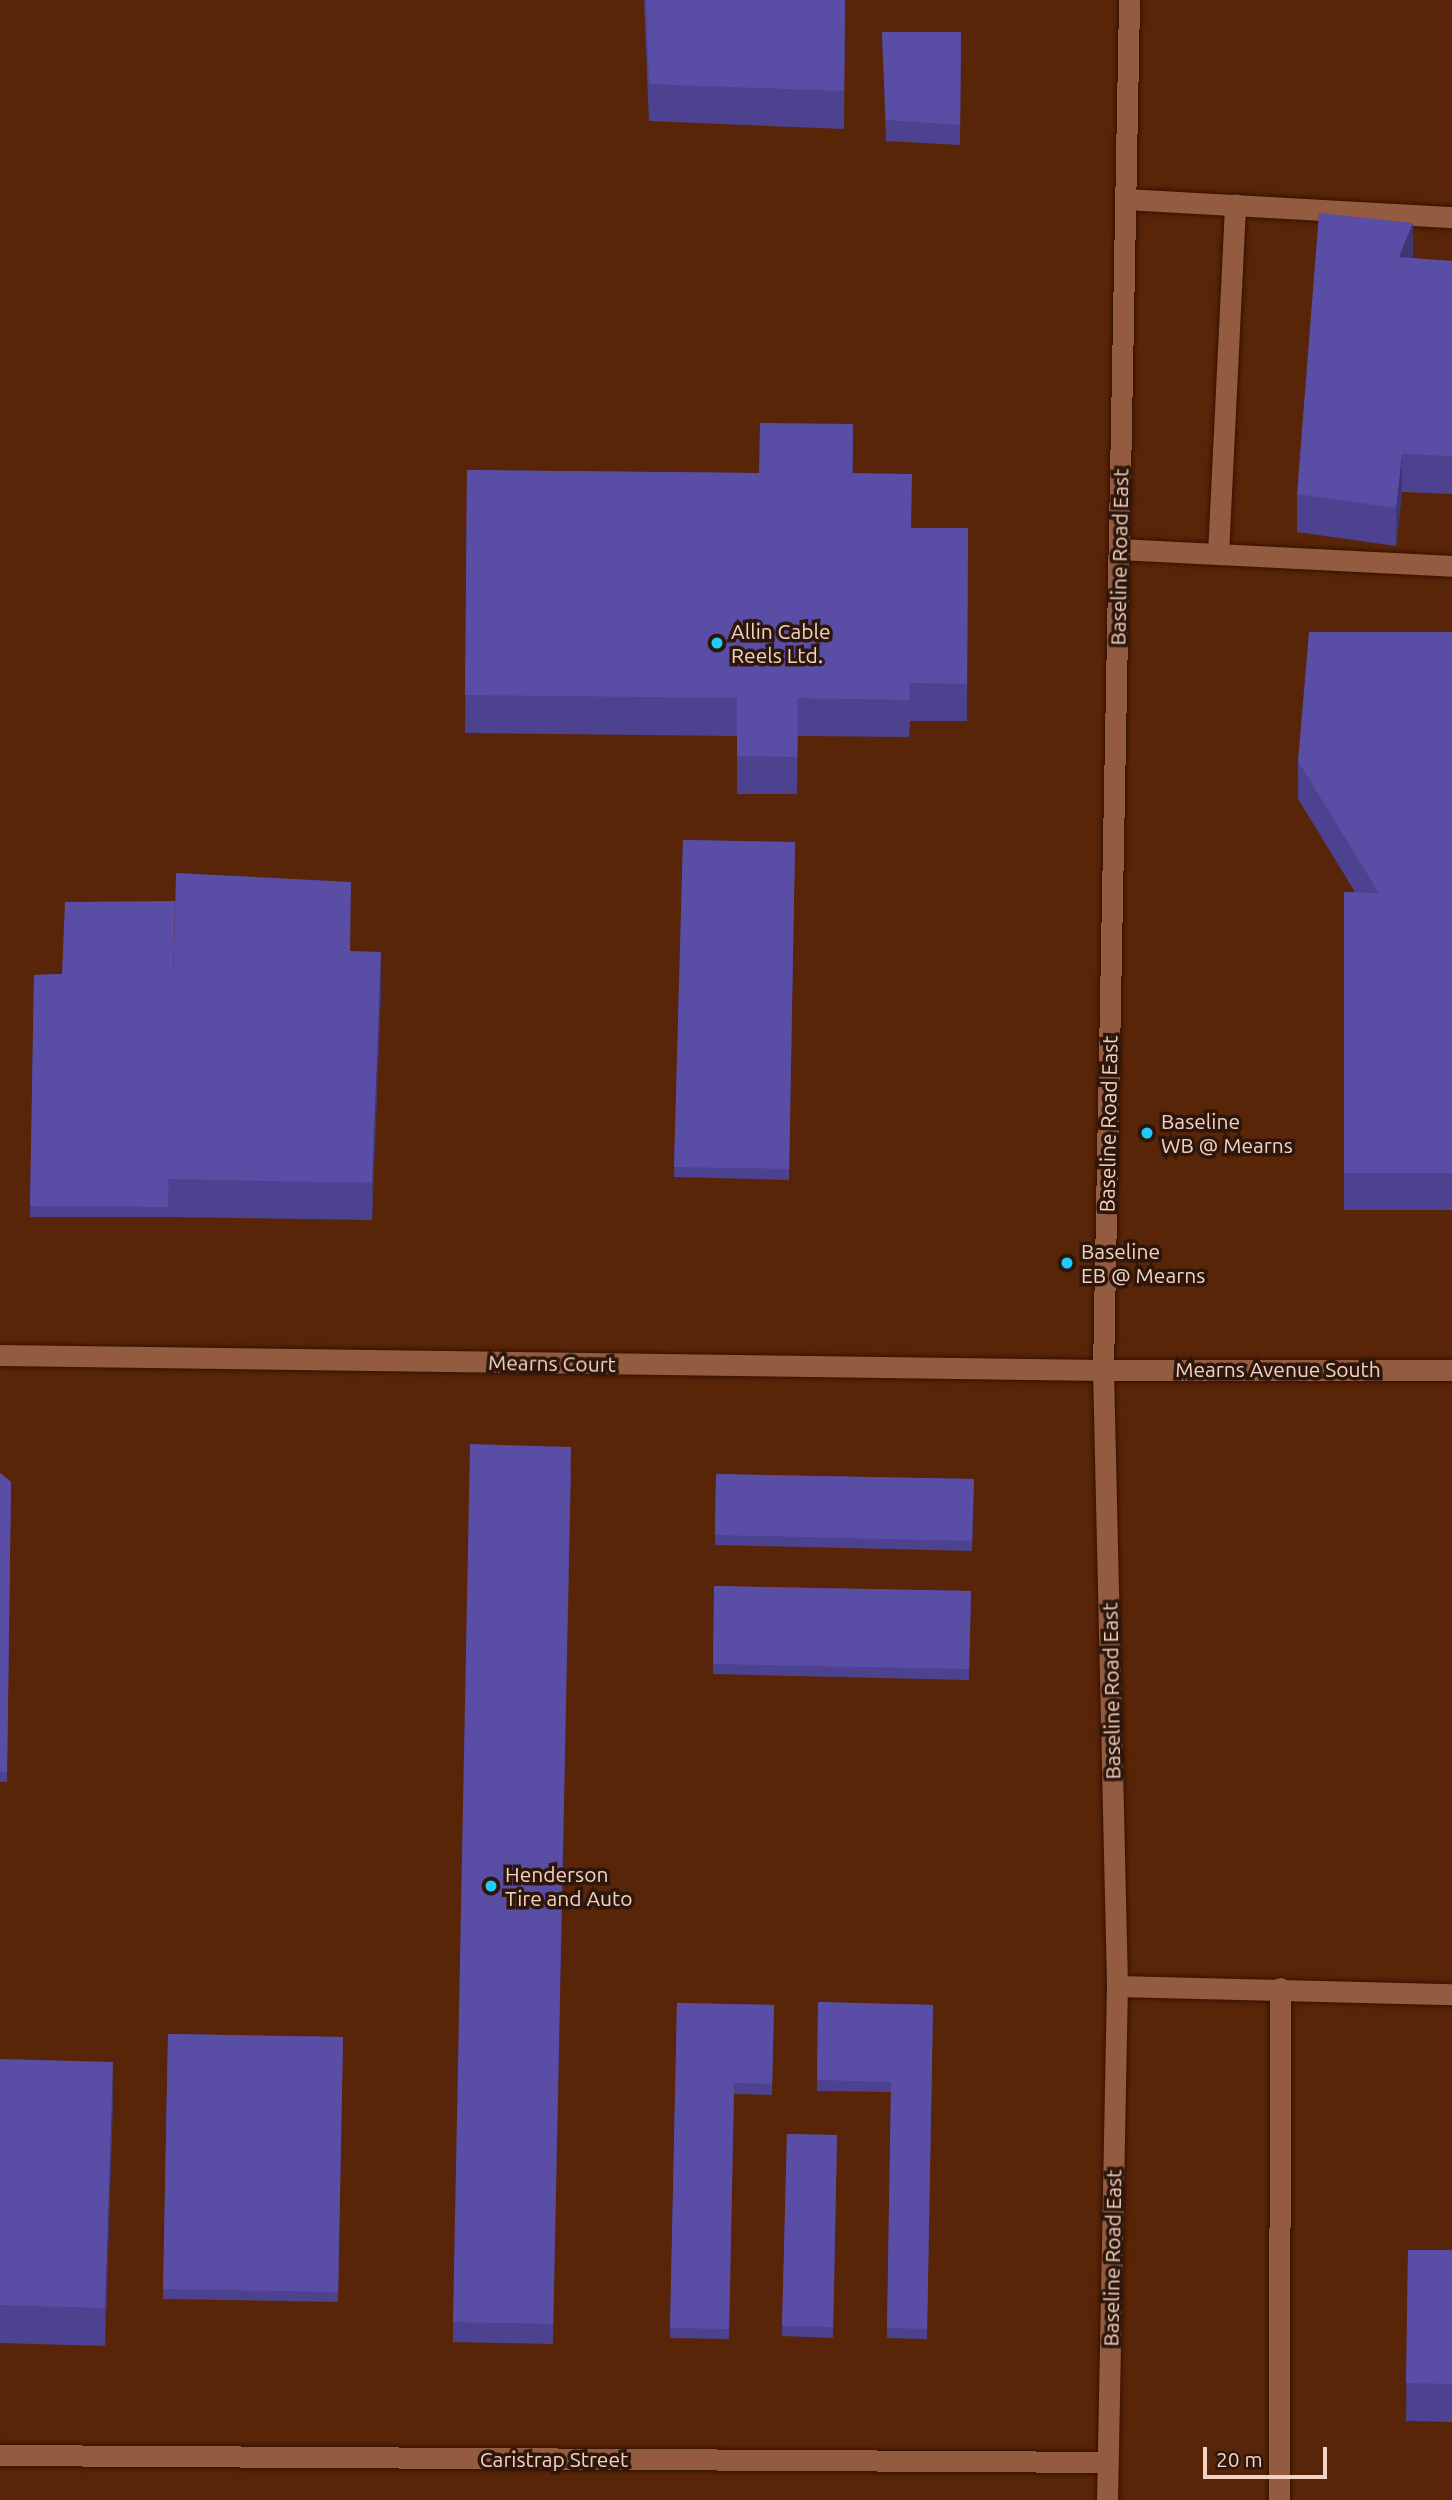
<!DOCTYPE html>
<html>
<head>
<meta charset="utf-8">
<style>
  body { margin:0 }
  #map { position:relative; width:1452px; height:2500px; overflow:hidden; background:#582508; font-family:Ubuntu,sans-serif }
  div>[style] { position:absolute }
  [style*='--x'] { left:calc(var(--x)*1px); top:calc(var(--y)*1px); width:calc(var(--w)*1px); rotate:calc(var(--a)*1deg) }
  .roads { filter:drop-shadow(0 0 2px #361000) drop-shadow(0 0 2px #361000) }
  .minor>* { height:21px; margin:-10.5px; padding:0 10.5px; transform-origin:10.5px; border-radius:10.5px; background:#935b40 }
  .wall>* { inset:0; background:#4d428f }
  .shaded-wall>* { inset:0; background:#3f3674 }
  .building>* { inset:0; background:#5a4da6 }
  .dots>* { width:19px; height:19px; translate:-50% -50%; box-sizing:border-box; border:4px solid #2d170b; border-radius:50% }
  span { translate:-50% -50%; white-space:nowrap; text-align:center; line-height:1.15; -webkit-text-stroke:7px #2d170b; paint-order:stroke }
  .street-label { font-size:21px; color:#f3d2c3 }
  .poi-label { font-size:21px; color:#f3d2c3 }
  .left { translate:0 -50%; text-align:left }
  .scale { position:absolute; left:1203px; top:2447px; width:124px; height:32px; box-sizing:border-box; border:4px solid #f3d2c3; border-top:0; padding-left:9px; font-size:21px; line-height:24px; white-space:nowrap; color:#f3d2c3; -webkit-text-stroke:5px #2d170b; paint-order:stroke }
</style>
</head>
<body>
<div id="map">
  <div class="roads">
    <div class="minor">
      <i style="--x:1126;--y:199;--w:326;--a:3.2"></i>
      <i style="--x:1119;--y:549;--w:333;--a:2.9"></i>
      <i style="--x:1218;--y:554;--w:350;--a:-87.2"></i>
      <i style="--x:0;--y:1355;--w:1103;--a:0.78"></i>
      <i style="--x:1103;--y:1370;--w:349;--a:0"></i>
      <i style="--x:1117;--y:1986;--w:335;--a:1.4"></i>
      <i style="--x:0;--y:2455;--w:1108;--a:0.36"></i>
      <i style="--x:1107;--y:2500;--w:514;--a:-88.89"></i>
      <i style="--x:1117;--y:1986;--w:616;--a:-91.3"></i>
      <i style="--x:1103;--y:1370;--w:1370;--a:-88.91"></i>
      <i style="--x:1279;--y:2500;--w:512;--a:-89.89"></i>
    </div>
  </div>
  <div class="wall">
    <i style="clip-path:polygon(644px 0,845px 0,844px 129px,649px 121px)"></i>
    <i style="clip-path:polygon(882px 32px,961px 32px,960px 145px,886px 141px)"></i>
    <i style="clip-path:polygon(1413px 259px,1452px 261px,1452px 494px,1402px 492px,1396px 546px,1297px 532px,1297px 494px)"></i>
    <i style="clip-path:polygon(853px 424px,853px 473px,912px 528px,968px 528px,967px 721px,910px 721px,909px 737px,798px 736px,797px 794px,737px 794px,737px 736px,465px 733px,467px 470px,759px 473px)"></i>
    <i style="clip-path:polygon(1452px 632px,1452px 1210px,1344px 1210px,1344px 892px,1355px 892px,1298px 799px,1298px 761px)"></i>
    <i style="clip-path:polygon(683px 840px,795px 842px,789px 1180px,674px 1177px)"></i>
    <i style="clip-path:polygon(351px 951px,381px 990px,372px 1220px,168px 1217px,30px 1217px,34px 975px,62px 974px)"></i>
    <i style="clip-path:polygon(571px 1467px,553px 2344px,453px 2342px,453px 2322px)"></i>
    <i style="clip-path:polygon(0 1473px,11px 1482px,7px 1782px,0 1782px)"></i>
    <i style="clip-path:polygon(716px 1474px,974px 1479px,972px 1551px,715px 1545px)"></i>
    <i style="clip-path:polygon(714px 1586px,971px 1591px,969px 1680px,713px 1674px)"></i>
    <i style="clip-path:polygon(818px 2002px,933px 2005px,927px 2339px,887px 2338px,891px 2092px,817px 2091px)"></i>
    <i style="clip-path:polygon(677px 2003px,774px 2005px,772px 2095px,734px 2094px,729px 2339px,670px 2338px)"></i>
    <i style="clip-path:polygon(168px 2034px,343px 2037px,338px 2302px,163px 2299px)"></i>
    <i style="clip-path:polygon(0 2059px,113px 2100px,105px 2346px,0 2343px)"></i>
    <i style="clip-path:polygon(787px 2134px,837px 2135px,833px 2338px,782px 2336px)"></i>
    <i style="clip-path:polygon(1408px 2250px,1452px 2250px,1452px 2422px,1406px 2421px)"></i>
  </div>
  <div class="shaded-wall">
    <i style="clip-path:polygon(1413px 223px,1413px 261px,1399px 257px)"></i>
    <i style="clip-path:polygon(1402px 454px,1402px 492px,1396px 546px,1396px 508px)"></i>
    <i style="clip-path:polygon(381px 952px,381px 990px,372px 1220px,372px 1183px)"></i>
    <i style="clip-path:polygon(113px 2062px,113px 2100px,105px 2346px,105px 2308px)"></i>
  </div>
  <div class="building">
    <i style="clip-path:polygon(646px 0,845px 0,844px 91px,649px 84px)"></i>
    <i style="clip-path:polygon(882px 32px,961px 32px,960px 125px,886px 120px)"></i>
    <i style="clip-path:polygon(1319px 213px,1413px 223px,1399px 257px,1452px 261px,1452px 456px,1402px 454px,1396px 508px,1297px 494px)"></i>
    <i style="clip-path:polygon(760px 423px,853px 424px,852px 473px,912px 474px,911px 528px,968px 528px,967px 684px,910px 683px,909px 700px,798px 698px,797px 757px,737px 756px,737px 698px,465px 695px,467px 470px,759px 473px)"></i>
    <i style="clip-path:polygon(1309px 632px,1452px 632px,1452px 1173px,1344px 1173px,1344px 892px,1379px 893px,1298px 761px)"></i>
    <i style="clip-path:polygon(683px 840px,795px 842px,789px 1169px,674px 1167px)"></i>
    <i style="clip-path:polygon(176px 873px,351px 882px,350px 951px,381px 952px,372px 1183px,168px 1179px)"></i>
    <i style="clip-path:polygon(175px 901px,168px 1207px,30px 1206px,34px 975px,62px 974px,65px 902px)"></i>
    <i style="clip-path:polygon(470px 1444px,571px 1447px,553px 2324px,453px 2322px)"></i>
    <i style="clip-path:polygon(0 1473px,11px 1482px,7px 1772px,0 1772px)"></i>
    <i style="clip-path:polygon(716px 1474px,974px 1479px,972px 1541px,715px 1535px)"></i>
    <i style="clip-path:polygon(714px 1586px,971px 1591px,969px 1669px,713px 1664px)"></i>
    <i style="clip-path:polygon(818px 2002px,933px 2005px,927px 2329px,887px 2328px,891px 2082px,817px 2080px)"></i>
    <i style="clip-path:polygon(677px 2003px,774px 2005px,772px 2084px,734px 2083px,729px 2329px,670px 2328px)"></i>
    <i style="clip-path:polygon(168px 2034px,343px 2037px,338px 2292px,163px 2289px)"></i>
    <i style="clip-path:polygon(0 2059px,113px 2062px,105px 2308px,0 2305px)"></i>
    <i style="clip-path:polygon(787px 2134px,837px 2135px,833px 2327px,782px 2326px)"></i>
    <i style="clip-path:polygon(1408px 2250px,1452px 2250px,1452px 2384px,1406px 2383px)"></i>
  </div>
  <div class="dots">
    <i style="left:717px;top:643px;background:#22c9fd"></i>
    <i style="left:1147px;top:1133px;background:#22c9fd"></i>
    <i style="left:1067px;top:1263px;background:#22c9fd"></i>
    <i style="left:491px;top:1886px;background:#22c9fd"></i>
  </div>
  <div class="street-label">
    <span style="left:1119px;top:557px;rotate:-89deg">Baseline Road East</span>
    <span style="left:1108px;top:1124px;rotate:-89deg">Baseline Road East</span>
    <span style="left:552px;top:1363px;rotate:1deg">Mearns Court</span>
    <span style="left:1278px;top:1369px">Mearns Avenue South</span>
    <span style="left:1111px;top:1691px;rotate:-91deg">Baseline Road East</span>
    <span style="left:1112px;top:2258px;rotate:-89deg">Baseline Road East</span>
    <span style="left:554px;top:2459px">Caristrap Street</span>
  </div>
  <div class="poi-label">
    <span class="left" style="left:731px;top:643px">Allin Cable<br>Reels Ltd.</span>
    <span class="left" style="left:1161px;top:1133px">Baseline<br>WB @ Mearns</span>
    <span class="left" style="left:1081px;top:1263px">Baseline<br>EB @ Mearns</span>
    <span class="left" style="left:505px;top:1886px">Henderson<br>Tire and Auto</span>
  </div>
  <div class="scale">20 m</div>
</div>
</body>
</html>
